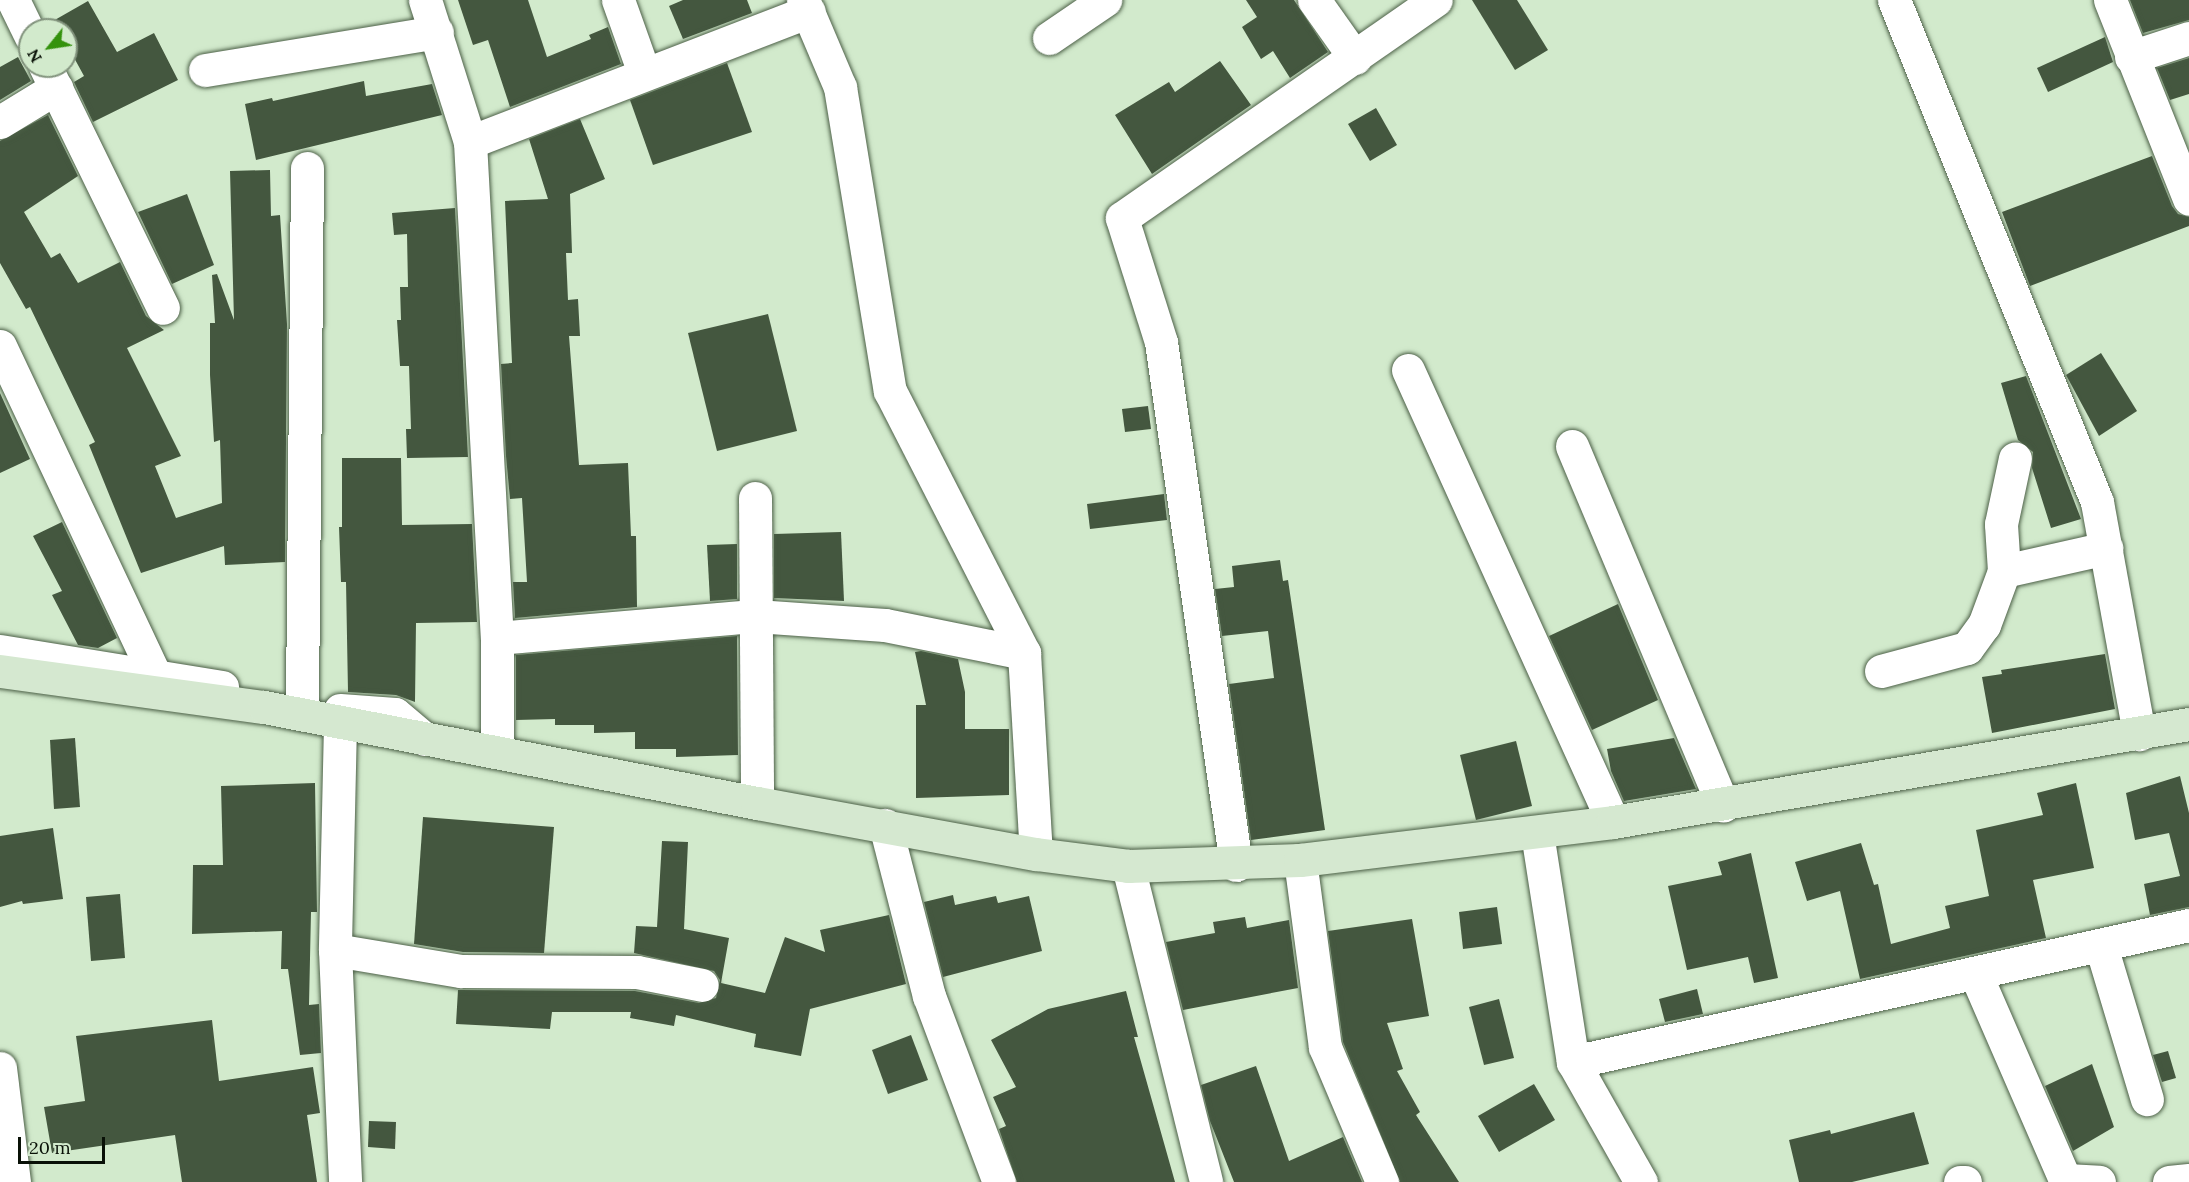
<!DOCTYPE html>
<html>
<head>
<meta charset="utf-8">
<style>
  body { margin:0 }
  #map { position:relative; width:2189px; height:1182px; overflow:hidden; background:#d2eacc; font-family:Lora,serif }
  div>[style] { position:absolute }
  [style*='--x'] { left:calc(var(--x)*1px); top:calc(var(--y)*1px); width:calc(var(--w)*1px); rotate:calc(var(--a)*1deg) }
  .building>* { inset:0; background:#44573f }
  .roads { filter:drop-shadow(0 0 2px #4c6047) drop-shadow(0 0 2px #4c6047) }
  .street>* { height:33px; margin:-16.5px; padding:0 16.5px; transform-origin:16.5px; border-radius:16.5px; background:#fff }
  .secondary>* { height:33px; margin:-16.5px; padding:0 16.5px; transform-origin:16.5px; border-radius:16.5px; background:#d5e8d0 }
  span { translate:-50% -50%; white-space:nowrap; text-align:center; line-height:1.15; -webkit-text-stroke:6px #d2eacc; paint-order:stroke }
  .north { position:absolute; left:18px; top:18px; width:60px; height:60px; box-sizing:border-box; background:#d2eacc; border:2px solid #82937d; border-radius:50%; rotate:240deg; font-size:16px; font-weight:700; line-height:24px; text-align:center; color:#091107 }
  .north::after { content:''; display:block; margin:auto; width:21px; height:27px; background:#34920d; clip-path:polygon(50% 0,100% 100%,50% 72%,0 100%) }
  .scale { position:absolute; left:18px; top:1137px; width:87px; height:27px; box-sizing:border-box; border:3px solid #091107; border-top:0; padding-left:8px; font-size:18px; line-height:21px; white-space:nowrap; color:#091107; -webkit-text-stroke:4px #d2eacc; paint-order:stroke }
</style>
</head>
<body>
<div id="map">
  <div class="building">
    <i style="clip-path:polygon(458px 0,528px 0,547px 57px,591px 39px,589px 35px,608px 27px,621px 64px,510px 107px,488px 40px,473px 45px)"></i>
    <i style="clip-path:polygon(683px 0,747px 0,752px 13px,683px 39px,669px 6px)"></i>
    <i style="clip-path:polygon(1246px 0,1294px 0,1328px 52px,1290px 78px,1273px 51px,1261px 59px,1242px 27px,1257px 17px)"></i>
    <i style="clip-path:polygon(1472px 0,1517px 0,1548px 50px,1515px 70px)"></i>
    <i style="clip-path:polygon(2130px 0,2189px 0,2189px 20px,2143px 33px)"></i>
    <i style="clip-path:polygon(88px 1px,117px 52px,154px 33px,178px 80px,93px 122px,74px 82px,84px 76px,66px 43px,66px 30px,59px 30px,53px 21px)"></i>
    <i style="clip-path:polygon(2105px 37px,2113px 62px,2048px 92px,2037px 68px)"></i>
    <i style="clip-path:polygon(18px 57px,31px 81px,0 100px,0 67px)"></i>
    <i style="clip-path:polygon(2189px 58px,2189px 94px,2170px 100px,2157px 68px)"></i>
    <i style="clip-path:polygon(1220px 61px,1251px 105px,1152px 174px,1115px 115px,1169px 82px,1175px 92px)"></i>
    <i style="clip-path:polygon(727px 63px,752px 132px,653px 165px,630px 100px)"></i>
    <i style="clip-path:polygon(364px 81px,366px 96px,432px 84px,442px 115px,256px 160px,245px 104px,272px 98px,273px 101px)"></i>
    <i style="clip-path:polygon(1376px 108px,1397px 145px,1370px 161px,1348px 124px)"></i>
    <i style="clip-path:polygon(48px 115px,78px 176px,24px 212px,51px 258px,60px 253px,78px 283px,120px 262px,146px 316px,164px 330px,127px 348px,181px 456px,155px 466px,176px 518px,222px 503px,220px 440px,214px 442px,210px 375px,210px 323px,215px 323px,212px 275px,217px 274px,234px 320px,230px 171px,270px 170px,271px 216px,280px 215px,287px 324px,285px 562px,225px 565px,224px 546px,141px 573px,89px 445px,95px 442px,30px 307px,26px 309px,0 263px,0 141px)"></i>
    <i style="clip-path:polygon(580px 119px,605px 179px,570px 194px,572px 253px,566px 253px,568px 300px,578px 299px,580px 336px,569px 336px,579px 465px,628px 463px,631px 536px,636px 536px,637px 607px,515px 618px,513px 582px,527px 582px,522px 498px,510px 499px,506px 456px,501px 364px,512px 363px,505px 201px,548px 199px,529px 139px)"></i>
    <i style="clip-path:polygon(2152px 156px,2172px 206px,2178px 214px,2189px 217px,2189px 226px,2030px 286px,2002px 212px)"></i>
    <i style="clip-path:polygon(187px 194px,214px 265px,172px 284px,138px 212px)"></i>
    <i style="clip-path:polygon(455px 208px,468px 457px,407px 458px,406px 429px,411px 429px,409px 366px,400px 366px,397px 320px,401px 320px,400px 287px,408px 287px,407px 234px,394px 235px,392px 213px)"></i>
    <i style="clip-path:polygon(768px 314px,797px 431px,717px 451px,688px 333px)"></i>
    <i style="clip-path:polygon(2101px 353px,2137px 411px,2099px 436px,2066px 375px)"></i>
    <i style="clip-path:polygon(2026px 376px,2081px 519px,2051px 528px,2032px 468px,2033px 452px,2018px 440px,2001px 383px)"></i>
    <i style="clip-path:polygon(0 393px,30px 459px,0 473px)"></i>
    <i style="clip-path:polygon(1148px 406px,1151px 429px,1125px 432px,1122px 409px)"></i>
    <i style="clip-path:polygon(342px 458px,401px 458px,402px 525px,472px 524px,477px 622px,416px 623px,415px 702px,396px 695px,348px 692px,346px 582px,341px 582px,339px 527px,342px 527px)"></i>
    <i style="clip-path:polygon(1164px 494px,1167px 520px,1090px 529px,1087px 504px)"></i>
    <i style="clip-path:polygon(62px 522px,117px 638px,98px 648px,78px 645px,52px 595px,62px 591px,33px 536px)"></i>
    <i style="clip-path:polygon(841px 532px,844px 601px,774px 598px,774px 534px)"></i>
    <i style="clip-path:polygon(737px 544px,737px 599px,710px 601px,707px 545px)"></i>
    <i style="clip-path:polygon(1280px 560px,1283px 581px,1288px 580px,1325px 830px,1251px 840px,1229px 684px,1274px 678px,1268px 631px,1222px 636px,1215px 589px,1234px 587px,1232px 566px)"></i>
    <i style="clip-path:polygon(1618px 604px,1658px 700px,1592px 730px,1549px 636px)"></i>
    <i style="clip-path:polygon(737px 636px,738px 755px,676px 757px,676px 749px,635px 749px,635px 732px,594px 733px,594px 725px,555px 725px,555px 719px,516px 720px,516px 655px)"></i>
    <i style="clip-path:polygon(921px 651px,958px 659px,965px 692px,965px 729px,1009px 729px,1009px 795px,916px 798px,916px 705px,926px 705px,915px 652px)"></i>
    <i style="clip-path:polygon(2105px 654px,2115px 709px,1992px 733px,1982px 677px,2002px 674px,2001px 670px)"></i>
    <i style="clip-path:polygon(75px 738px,80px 807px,54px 809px,50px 740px)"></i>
    <i style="clip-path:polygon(1674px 738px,1696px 789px,1624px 801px,1611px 771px,1607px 749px)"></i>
    <i style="clip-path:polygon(1516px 741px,1532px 806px,1476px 820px,1460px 755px)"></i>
    <i style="clip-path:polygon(2180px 776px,2189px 813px,2189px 907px,2150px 915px,2144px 884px,2180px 876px,2169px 833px,2135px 840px,2126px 793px)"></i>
    <i style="clip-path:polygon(315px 783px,317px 912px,311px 912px,309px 1005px,319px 1004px,321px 1053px,300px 1055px,288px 969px,281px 969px,282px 931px,192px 934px,193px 865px,223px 865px,221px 786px)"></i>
    <i style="clip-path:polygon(2076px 783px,2094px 868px,2033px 880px,2046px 938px,1860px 979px,1840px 891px,1807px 901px,1795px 862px,1861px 843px,1874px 885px,1878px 884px,1891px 944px,1950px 928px,1945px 906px,1989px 896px,1976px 830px,2043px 815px,2037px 793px)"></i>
    <i style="clip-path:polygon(423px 817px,554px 827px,544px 953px,463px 952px,414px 944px)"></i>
    <i style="clip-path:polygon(53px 828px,63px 899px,23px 904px,22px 901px,0 907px,0 836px)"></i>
    <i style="clip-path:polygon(662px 841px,688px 842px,684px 929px,729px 938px,721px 983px,765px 993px,785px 937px,825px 952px,820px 930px,889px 915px,906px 984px,810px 1009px,801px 1056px,754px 1047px,756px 1034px,676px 1015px,674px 1026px,630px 1018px,631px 1012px,552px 1012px,550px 1029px,456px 1024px,458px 990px,635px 991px,699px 1003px,716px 998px,720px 980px,714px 971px,634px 953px,636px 926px,657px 927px)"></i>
    <i style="clip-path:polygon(1751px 853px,1778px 978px,1754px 983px,1748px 957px,1687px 970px,1668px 886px,1722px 875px,1718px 862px)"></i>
    <i style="clip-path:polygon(120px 894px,125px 958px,91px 961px,86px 897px)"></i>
    <i style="clip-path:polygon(953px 895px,955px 905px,996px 896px,998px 903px,1029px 896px,1042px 951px,943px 977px,924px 902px)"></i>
    <i style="clip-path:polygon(1497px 907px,1502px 944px,1463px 949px,1459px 912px)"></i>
    <i style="clip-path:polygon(1245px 917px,1247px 928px,1289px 920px,1298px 988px,1183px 1010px,1166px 942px,1215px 933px,1213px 922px)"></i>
    <i style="clip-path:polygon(1412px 919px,1429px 1016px,1387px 1023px,1403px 1069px,1397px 1071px,1420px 1112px,1416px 1115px,1459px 1182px,1400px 1182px,1343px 1042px,1328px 931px)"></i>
    <i style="clip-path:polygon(1697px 989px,1703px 1014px,1665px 1022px,1659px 999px)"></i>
    <i style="clip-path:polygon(1126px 991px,1138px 1037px,1134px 1037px,1175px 1182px,1017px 1182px,999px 1129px,1006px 1126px,993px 1097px,1016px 1087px,991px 1040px,1048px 1009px)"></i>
    <i style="clip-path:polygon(1499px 999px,1514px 1058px,1484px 1065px,1469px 1007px)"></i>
    <i style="clip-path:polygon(212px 1020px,219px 1081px,313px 1067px,320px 1113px,307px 1115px,317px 1182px,182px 1182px,175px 1135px,52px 1153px,44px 1107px,85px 1101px,76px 1036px)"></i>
    <i style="clip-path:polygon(911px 1035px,928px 1080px,888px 1094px,872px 1050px)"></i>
    <i style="clip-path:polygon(2168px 1051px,2176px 1078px,2162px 1082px,2153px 1055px)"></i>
    <i style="clip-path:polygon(2092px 1064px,2114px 1127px,2073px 1151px,2045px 1086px)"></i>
    <i style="clip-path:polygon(1256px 1066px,1289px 1161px,1343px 1137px,1362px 1182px,1234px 1182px,1210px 1121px,1201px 1085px)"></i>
    <i style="clip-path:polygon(1534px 1084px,1555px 1120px,1499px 1152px,1478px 1116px)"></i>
    <i style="clip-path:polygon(1914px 1112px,1929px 1164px,1852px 1182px,1799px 1182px,1789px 1140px,1830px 1130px,1831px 1134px)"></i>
    <i style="clip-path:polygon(369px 1121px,396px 1122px,395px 1149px,368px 1147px)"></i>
  </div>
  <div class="roads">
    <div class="street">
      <i style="--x:13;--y:0;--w:39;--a:64"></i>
      <i style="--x:425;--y:0;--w:149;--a:72.4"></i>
      <i style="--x:470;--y:142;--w:497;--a:86.9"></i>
      <i style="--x:497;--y:638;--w:112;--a:90"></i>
      <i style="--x:618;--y:0;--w:77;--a:70.4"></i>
      <i style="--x:803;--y:0;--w:95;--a:67"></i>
      <i style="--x:840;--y:87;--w:308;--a:80.7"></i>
      <i style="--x:890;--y:391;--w:294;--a:62.9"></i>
      <i style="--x:1024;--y:653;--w:201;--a:86.6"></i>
      <i style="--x:1314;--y:0;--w:71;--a:54.7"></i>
      <i style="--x:1894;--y:0;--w:541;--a:67.98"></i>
      <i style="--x:2097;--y:502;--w:236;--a:79.7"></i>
      <i style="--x:2110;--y:0;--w:214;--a:68.3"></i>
      <i style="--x:1049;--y:38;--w:68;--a:-34.2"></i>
      <i style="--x:2131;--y:57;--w:61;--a:-18.1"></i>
      <i style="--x:45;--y:66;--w:269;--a:64"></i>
      <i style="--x:205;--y:70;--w:235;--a:-9.3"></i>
      <i style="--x:0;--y:122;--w:66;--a:-31.3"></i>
      <i style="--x:470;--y:142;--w:363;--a:-21.1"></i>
      <i style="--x:0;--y:346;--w:364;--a:64.8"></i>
      <i style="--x:1408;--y:370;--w:496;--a:65.6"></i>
      <i style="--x:1572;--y:446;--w:390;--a:67.2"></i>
      <i style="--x:755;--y:498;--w:305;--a:89.6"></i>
      <i style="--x:2004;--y:571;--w:105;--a:-12.7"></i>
      <i style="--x:497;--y:638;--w:260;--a:-4.9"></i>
      <i style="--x:756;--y:616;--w:129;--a:4"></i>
      <i style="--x:885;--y:625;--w:142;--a:11.4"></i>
      <i style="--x:0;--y:651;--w:225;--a:9.2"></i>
      <i style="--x:1881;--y:671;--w:89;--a:-15"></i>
      <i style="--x:1967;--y:648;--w:29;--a:-54"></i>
      <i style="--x:1984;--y:625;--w:58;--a:-69.7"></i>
      <i style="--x:2004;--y:571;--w:47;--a:-93.7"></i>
      <i style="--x:2001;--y:524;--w:67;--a:-78"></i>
      <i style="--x:302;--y:701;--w:533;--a:-89.46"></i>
      <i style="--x:340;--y:710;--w:55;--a:4.2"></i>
      <i style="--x:395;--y:714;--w:39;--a:40"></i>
      <i style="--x:340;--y:724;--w:226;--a:91.3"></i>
      <i style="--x:335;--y:950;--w:232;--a:87.5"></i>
      <i style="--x:885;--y:825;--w:177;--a:75.6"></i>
      <i style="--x:929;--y:996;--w:199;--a:69.4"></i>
      <i style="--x:1537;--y:833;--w:232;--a:81.1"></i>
      <i style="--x:1573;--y:1062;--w:138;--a:60.5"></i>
      <i style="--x:1300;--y:860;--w:189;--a:82.4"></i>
      <i style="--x:1325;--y:1047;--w:147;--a:67.1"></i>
      <i style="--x:1236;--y:865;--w:528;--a:-98.16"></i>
      <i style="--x:1161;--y:342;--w:130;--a:-107.5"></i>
      <i style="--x:1122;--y:218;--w:382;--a:-34.8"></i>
      <i style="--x:1128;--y:866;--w:325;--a:76.1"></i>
      <i style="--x:2101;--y:946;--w:160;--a:73.3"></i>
      <i style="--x:335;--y:950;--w:128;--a:9.5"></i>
      <i style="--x:461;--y:971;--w:176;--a:0.3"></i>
      <i style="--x:637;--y:972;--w:66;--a:11.3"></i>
      <i style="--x:1976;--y:975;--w:226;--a:66.5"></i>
      <i style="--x:1573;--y:1062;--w:631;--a:-12.54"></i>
      <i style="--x:0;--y:1068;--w:115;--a:83"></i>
      <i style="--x:2066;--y:1180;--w:33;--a:3"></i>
      <i style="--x:1960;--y:1182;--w:5;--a:0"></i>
      <i style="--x:2169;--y:1182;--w:20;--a:-6"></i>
    </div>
    <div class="secondary">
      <i style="--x:0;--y:671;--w:266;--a:7.8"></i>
      <i style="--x:264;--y:707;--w:502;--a:11.02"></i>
      <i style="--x:757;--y:803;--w:284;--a:10.4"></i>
      <i style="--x:1036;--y:854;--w:93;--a:7.4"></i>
      <i style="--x:1128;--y:866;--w:172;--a:-2"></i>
      <i style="--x:1300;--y:860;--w:315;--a:-6.9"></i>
      <i style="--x:1613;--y:822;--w:584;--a:-9.66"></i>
    </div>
  </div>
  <div class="north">N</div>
  <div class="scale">20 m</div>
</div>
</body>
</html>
